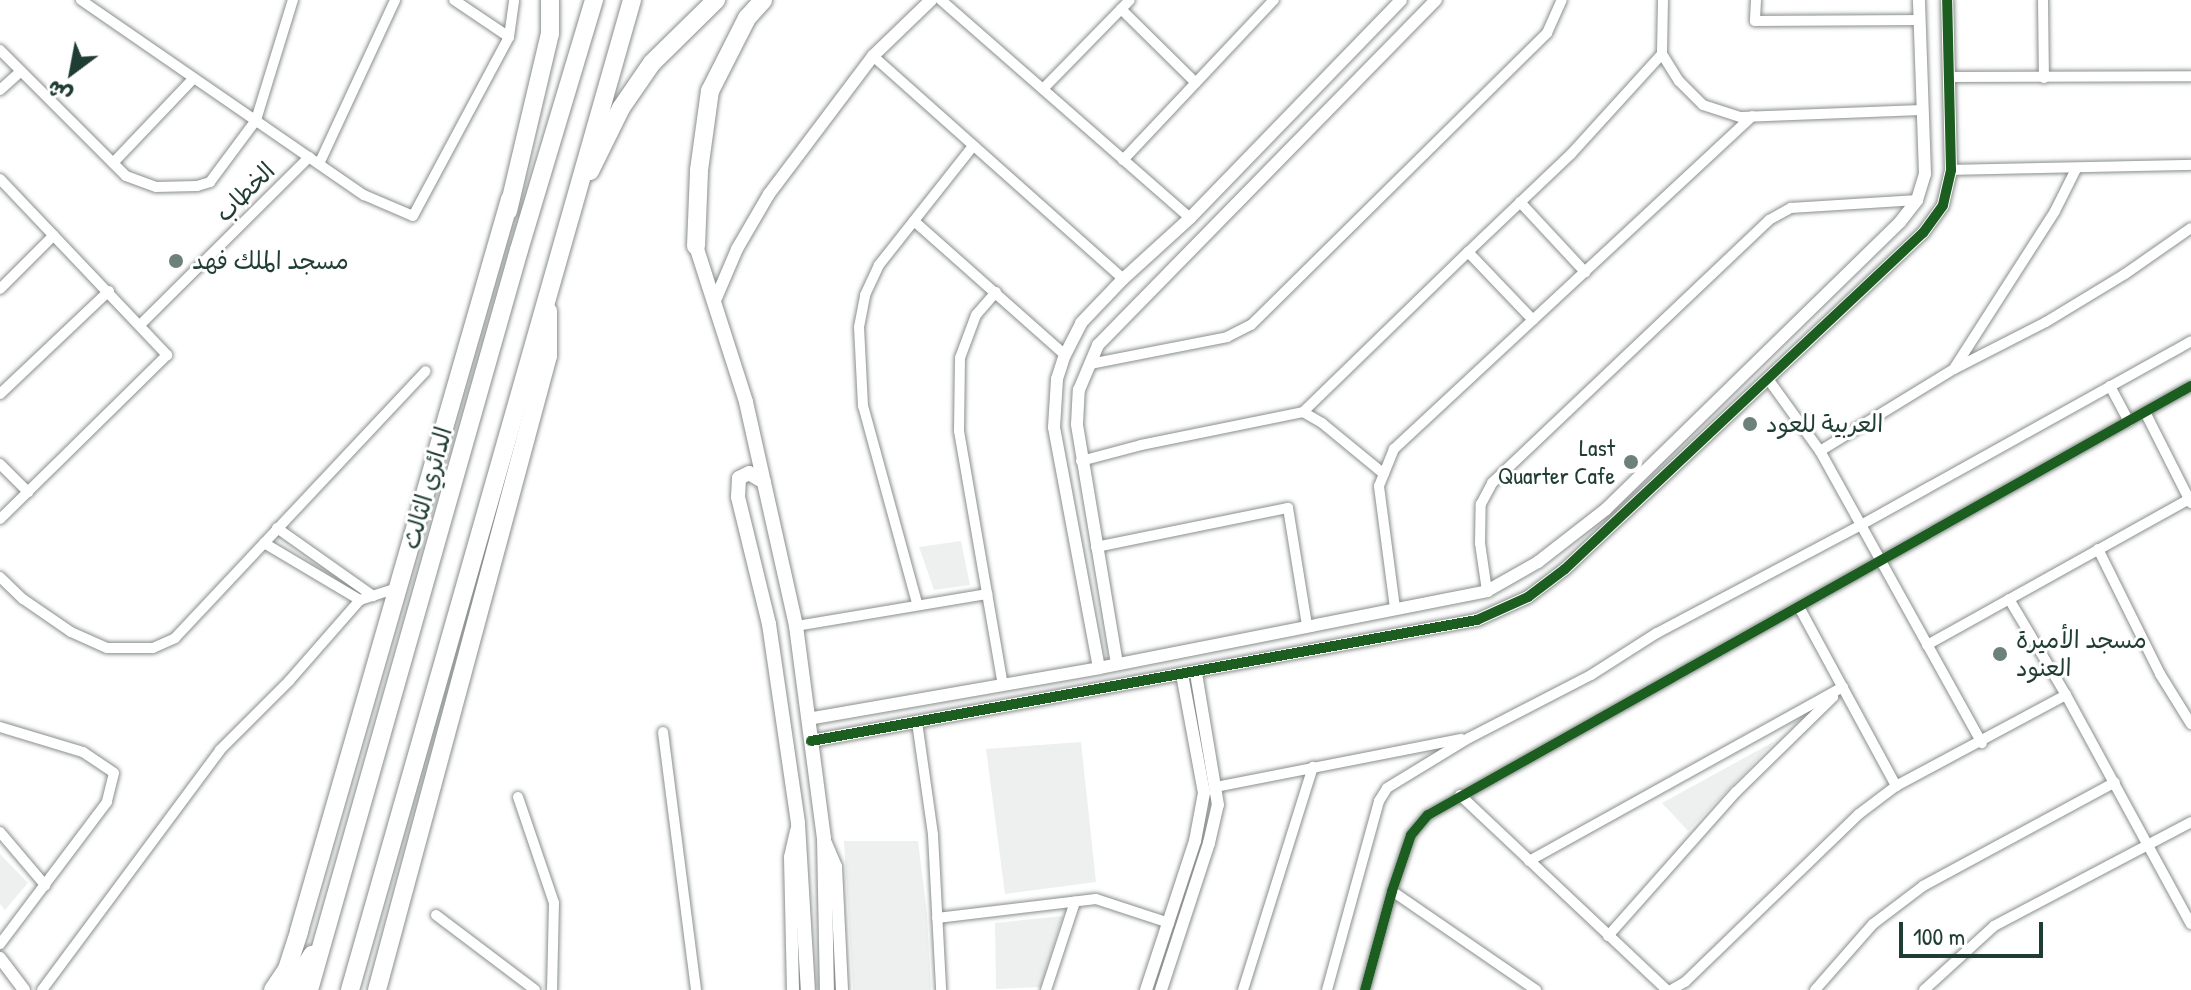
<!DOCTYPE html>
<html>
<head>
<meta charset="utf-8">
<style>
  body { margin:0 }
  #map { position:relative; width:2191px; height:990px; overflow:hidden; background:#fff; font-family:"Patrick Hand","Playpen Sans Arabic",sans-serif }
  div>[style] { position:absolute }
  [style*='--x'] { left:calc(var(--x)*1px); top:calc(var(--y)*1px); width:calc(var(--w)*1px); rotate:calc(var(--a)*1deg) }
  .green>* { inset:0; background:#edf0ef }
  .roads { filter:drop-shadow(0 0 2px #898f8d) drop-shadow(0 0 2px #898f8d) }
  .minor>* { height:10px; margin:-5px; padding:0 5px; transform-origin:5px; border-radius:5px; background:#fff }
  .tertiary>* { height:12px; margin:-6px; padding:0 6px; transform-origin:6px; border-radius:6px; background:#fff }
  .secondary>* { height:14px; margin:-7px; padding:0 7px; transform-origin:7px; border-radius:7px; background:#fff }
  .motorway>* { height:18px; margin:-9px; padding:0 9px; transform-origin:9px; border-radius:9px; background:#fff }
  .cycleway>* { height:10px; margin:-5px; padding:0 5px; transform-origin:5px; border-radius:5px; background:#1b5e20 }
  .dots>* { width:22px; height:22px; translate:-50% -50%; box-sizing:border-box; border:4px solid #fff; border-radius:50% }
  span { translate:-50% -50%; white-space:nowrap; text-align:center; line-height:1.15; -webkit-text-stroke:6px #fff; paint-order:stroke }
  .street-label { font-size:24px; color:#1f3d34 }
  .poi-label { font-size:24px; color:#1f3d34 }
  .left { translate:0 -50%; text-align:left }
  .right { translate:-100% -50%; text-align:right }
  .north { position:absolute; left:32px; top:32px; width:80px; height:80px; -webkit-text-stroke:6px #fff; paint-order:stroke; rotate:212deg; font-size:22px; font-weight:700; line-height:32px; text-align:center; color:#1f3d34 }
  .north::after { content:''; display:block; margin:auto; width:28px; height:36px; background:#1f3d34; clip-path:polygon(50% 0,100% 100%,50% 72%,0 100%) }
  .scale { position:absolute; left:1899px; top:922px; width:144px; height:36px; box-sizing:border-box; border:4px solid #1f3d34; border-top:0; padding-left:10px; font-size:24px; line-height:28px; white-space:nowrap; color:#1f3d34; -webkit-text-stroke:6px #fff; paint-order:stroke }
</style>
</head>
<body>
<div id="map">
  <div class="green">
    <i style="clip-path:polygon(961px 541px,970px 585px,934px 590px,919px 547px)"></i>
    <i style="clip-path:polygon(1775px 741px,1688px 831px,1662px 803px)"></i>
    <i style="clip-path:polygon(1081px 742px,1096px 882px,1005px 894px,986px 749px)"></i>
    <i style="clip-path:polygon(844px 841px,918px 841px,927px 914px,931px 990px,853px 990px)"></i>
    <i style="clip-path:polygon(0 854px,28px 883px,5px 910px,0 904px)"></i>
    <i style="clip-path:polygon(1063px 916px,1041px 987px,996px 989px,995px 923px)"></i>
  </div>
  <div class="roads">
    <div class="minor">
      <i style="--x:81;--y:0;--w:344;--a:34.6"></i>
      <i style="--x:364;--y:195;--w:53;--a:23.2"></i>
      <i style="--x:413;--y:216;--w:203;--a:-61.8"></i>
      <i style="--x:509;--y:37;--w:66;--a:-146.1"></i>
      <i style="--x:941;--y:0;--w:331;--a:41.2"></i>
      <i style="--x:1663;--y:0;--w:54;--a:91.1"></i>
      <i style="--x:1662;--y:54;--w:32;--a:58"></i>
      <i style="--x:1679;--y:81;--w:34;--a:45"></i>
      <i style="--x:1703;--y:105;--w:39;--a:18"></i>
      <i style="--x:1740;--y:117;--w:183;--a:-2.2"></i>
      <i style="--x:1756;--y:0;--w:21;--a:93"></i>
      <i style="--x:1755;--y:21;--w:165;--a:-0.3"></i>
      <i style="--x:2043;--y:0;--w:78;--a:89.3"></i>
      <i style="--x:1121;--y:9;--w:105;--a:44.6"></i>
      <i style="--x:509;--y:37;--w:37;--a:-82"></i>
      <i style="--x:0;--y:50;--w:178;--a:45"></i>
      <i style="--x:126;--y:176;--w:32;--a:20"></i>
      <i style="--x:156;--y:187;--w:41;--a:-1.4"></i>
      <i style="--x:197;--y:186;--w:14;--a:-17"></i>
      <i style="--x:210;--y:182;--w:77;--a:-53.4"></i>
      <i style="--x:256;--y:120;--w:126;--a:-72.9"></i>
      <i style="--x:873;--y:56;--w:335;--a:41.7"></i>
      <i style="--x:1950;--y:77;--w:241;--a:-0.2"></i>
      <i style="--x:1043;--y:89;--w:124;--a:-45.7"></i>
      <i style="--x:0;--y:90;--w:28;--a:-42"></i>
      <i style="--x:1123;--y:160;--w:220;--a:-46.7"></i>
      <i style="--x:113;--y:163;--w:117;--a:-46.4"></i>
      <i style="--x:319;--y:164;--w:181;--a:-65.1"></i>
      <i style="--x:1951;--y:170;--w:240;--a:-1.2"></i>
      <i style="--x:0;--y:179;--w:243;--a:46.5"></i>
      <i style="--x:167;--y:355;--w:234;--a:135.5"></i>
      <i style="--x:1520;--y:202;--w:96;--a:47.1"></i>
      <i style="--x:914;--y:221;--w:202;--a:41.6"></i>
      <i style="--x:0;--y:289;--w:76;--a:-45"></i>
      <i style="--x:996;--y:292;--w:30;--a:131"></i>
      <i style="--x:976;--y:315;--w:46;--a:110.4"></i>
      <i style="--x:960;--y:358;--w:73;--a:90.8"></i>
      <i style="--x:959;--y:431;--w:258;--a:80.2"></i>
      <i style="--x:1533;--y:320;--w:94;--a:-133.7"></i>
      <i style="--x:1468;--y:252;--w:142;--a:-43.6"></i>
      <i style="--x:1571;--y:154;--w:135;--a:-47.7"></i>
      <i style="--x:141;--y:324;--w:237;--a:-44.8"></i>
      <i style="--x:1090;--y:364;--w:140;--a:-11.1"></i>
      <i style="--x:1227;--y:337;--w:27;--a:-27"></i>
      <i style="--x:1251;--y:325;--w:416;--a:-44.6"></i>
      <i style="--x:1547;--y:33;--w:36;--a:-66"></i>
      <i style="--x:1955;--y:367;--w:185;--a:-57.3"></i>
      <i style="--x:2055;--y:211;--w:47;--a:-63.4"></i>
      <i style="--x:1768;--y:379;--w:89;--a:54.2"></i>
      <i style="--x:1820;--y:451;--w:334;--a:61"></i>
      <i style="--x:2110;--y:386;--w:40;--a:62"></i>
      <i style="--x:0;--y:394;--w:150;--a:-43.4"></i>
      <i style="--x:1303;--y:412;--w:22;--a:30"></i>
      <i style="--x:1322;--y:423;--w:80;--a:39.4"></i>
      <i style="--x:2145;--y:412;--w:102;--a:63.2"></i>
      <i style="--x:1820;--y:451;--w:157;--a:-31.5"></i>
      <i style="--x:1954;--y:369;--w:103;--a:-27.1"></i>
      <i style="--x:2046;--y:322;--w:92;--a:-31.3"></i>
      <i style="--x:2125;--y:274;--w:80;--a:-34.9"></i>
      <i style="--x:1081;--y:461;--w:62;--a:-14.9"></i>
      <i style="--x:1141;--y:445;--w:165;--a:-11.5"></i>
      <i style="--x:1303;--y:412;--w:230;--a:-44.1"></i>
      <i style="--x:0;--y:464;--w:40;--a:45"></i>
      <i style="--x:277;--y:528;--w:118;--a:35.3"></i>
      <i style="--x:264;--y:543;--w:112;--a:30.7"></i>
      <i style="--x:1096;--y:547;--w:196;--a:-11.5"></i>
      <i style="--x:1288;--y:508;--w:119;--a:80.8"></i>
      <i style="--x:2098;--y:549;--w:140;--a:63.6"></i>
      <i style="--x:2160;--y:674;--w:59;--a:58.2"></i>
      <i style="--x:0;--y:577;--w:32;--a:44"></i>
      <i style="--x:23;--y:599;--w:58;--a:34.5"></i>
      <i style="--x:71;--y:632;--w:39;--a:24"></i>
      <i style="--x:107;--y:648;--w:46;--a:0"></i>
      <i style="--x:153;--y:648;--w:24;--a:-24"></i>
      <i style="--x:175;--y:638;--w:366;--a:-46.8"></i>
      <i style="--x:1487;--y:591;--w:49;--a:-98.3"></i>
      <i style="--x:1480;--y:543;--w:39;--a:-89"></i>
      <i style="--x:1481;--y:504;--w:24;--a:-62"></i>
      <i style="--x:1492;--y:483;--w:382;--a:-43.5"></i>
      <i style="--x:1769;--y:220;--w:25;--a:-29"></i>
      <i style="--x:1791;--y:208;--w:126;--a:-3.6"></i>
      <i style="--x:2009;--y:599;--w:112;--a:59.3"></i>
      <i style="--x:917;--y:603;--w:204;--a:-105.3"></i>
      <i style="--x:863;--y:406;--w:79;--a:-92.9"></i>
      <i style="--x:859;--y:327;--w:33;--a:-79"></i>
      <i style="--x:865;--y:295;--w:33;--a:-65"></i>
      <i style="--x:879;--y:265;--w:152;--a:-51.7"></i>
      <i style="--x:1799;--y:607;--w:204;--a:61.5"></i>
      <i style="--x:1395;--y:608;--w:123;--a:-97.5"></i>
      <i style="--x:1379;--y:486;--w:40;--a:-68"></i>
      <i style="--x:1394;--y:449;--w:489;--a:-42.9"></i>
      <i style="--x:796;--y:626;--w:194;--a:-9.5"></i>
      <i style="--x:1927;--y:645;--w:300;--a:-29.1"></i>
      <i style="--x:917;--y:722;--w:114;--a:81.9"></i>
      <i style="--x:933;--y:835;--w:155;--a:87"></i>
      <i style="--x:0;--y:727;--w:87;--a:16.8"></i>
      <i style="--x:83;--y:752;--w:37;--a:34"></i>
      <i style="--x:114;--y:773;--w:30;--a:104"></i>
      <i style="--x:107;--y:802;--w:178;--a:127"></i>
      <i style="--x:663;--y:732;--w:260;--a:82.7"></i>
      <i style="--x:1216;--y:787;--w:250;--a:-11.1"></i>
      <i style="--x:1460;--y:795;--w:284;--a:43.3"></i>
      <i style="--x:518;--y:797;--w:112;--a:71.2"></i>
      <i style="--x:554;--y:903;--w:87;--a:91.3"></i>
      <i style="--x:0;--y:832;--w:70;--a:49.7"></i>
      <i style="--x:1529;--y:861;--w:359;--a:-29"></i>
      <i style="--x:1392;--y:891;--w:175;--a:34.5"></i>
      <i style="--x:436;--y:915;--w:124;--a:37.1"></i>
      <i style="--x:937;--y:918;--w:160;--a:-6.8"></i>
      <i style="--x:1096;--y:899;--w:77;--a:18.2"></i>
      <i style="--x:1608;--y:936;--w:193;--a:-48.4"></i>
      <i style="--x:1736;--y:792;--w:136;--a:-44.4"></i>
      <i style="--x:42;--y:990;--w:299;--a:-53.4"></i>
      <i style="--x:220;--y:750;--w:98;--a:-45"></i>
      <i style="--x:289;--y:681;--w:108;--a:-48.8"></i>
      <i style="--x:360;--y:600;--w:39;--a:-18"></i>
      <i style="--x:1046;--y:990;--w:93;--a:-71.8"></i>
      <i style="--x:1243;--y:990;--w:234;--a:-72.6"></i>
      <i style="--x:1327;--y:990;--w:196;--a:-74.6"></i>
      <i style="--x:1379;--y:801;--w:15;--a:-58"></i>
      <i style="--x:1387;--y:788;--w:96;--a:-31.4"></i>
      <i style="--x:1469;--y:738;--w:137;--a:-27.3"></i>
      <i style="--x:1591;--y:675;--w:78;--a:-32.5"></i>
      <i style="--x:1657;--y:633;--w:231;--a:-27.9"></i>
      <i style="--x:1861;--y:525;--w:378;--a:-29.1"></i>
      <i style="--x:1365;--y:990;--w:103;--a:-74.7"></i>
      <i style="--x:1392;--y:891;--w:59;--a:-71.3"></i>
      <i style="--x:1411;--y:835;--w:26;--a:-50"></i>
      <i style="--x:1428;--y:815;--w:875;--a:-29.35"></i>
      <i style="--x:1671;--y:990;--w:16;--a:-30"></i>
      <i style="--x:1685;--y:982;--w:242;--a:-44"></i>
      <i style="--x:1859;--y:814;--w:46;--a:-37.1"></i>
      <i style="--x:1896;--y:786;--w:193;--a:-28.2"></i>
      <i style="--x:2066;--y:695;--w:261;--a:61.4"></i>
      <i style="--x:1815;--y:990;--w:88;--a:-48.7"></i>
      <i style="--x:1873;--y:924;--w:63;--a:-37.2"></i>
      <i style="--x:1923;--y:886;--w:218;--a:-28.4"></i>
      <i style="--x:1924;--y:990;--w:95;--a:-42.4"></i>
      <i style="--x:1994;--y:926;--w:223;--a:-27.8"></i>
    </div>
    <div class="tertiary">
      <i style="--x:714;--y:303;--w:59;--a:-66.9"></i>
      <i style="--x:737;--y:249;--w:64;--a:-59.8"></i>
      <i style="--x:769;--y:194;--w:173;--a:-53"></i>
      <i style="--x:873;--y:56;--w:81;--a:-44"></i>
      <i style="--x:1117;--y:664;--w:243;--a:-99.5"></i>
      <i style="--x:1077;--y:424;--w:34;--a:-87"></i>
      <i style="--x:1079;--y:390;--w:49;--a:-67.1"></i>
      <i style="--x:1098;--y:345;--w:483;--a:-45.6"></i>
      <i style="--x:1099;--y:668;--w:245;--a:-100.6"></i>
      <i style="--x:1054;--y:427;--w:48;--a:-86.4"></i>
      <i style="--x:1057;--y:379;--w:25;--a:-72"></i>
      <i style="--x:1065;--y:355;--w:36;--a:-63"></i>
      <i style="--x:1081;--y:323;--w:61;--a:-46.3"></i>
      <i style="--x:1123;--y:279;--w:91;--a:-42.3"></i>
      <i style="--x:1190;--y:218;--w:303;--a:-45.9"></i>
      <i style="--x:808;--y:719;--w:295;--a:-9.9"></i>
      <i style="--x:1099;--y:668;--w:396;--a:-11.2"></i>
      <i style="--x:1487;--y:591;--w:59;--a:-29.6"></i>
      <i style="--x:1538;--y:562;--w:86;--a:-37.9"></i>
      <i style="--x:1606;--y:509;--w:411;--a:-44.3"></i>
      <i style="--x:1900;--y:222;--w:28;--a:-52"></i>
      <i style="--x:1917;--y:200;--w:27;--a:-73"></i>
      <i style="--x:1925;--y:174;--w:174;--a:-92"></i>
      <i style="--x:811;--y:741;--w:677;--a:-10.3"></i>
      <i style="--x:1477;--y:620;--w:56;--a:-24.3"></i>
      <i style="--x:1528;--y:597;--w:46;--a:-37.1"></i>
      <i style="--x:1565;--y:569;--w:491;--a:-43.2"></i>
      <i style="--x:1923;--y:233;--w:34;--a:-54"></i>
      <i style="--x:1943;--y:205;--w:36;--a:-77"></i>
      <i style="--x:1951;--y:170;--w:170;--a:-91.3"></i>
      <i style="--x:826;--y:843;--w:26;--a:67"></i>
      <i style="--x:836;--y:867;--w:123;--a:87.2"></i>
      <i style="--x:0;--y:958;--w:40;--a:53"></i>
      <i style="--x:793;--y:990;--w:133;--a:-91.3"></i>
      <i style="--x:790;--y:857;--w:27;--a:-77"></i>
      <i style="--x:1146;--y:990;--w:157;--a:-71.8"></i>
      <i style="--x:1195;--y:841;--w:49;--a:-79.4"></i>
      <i style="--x:1204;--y:793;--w:121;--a:-100.5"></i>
      <i style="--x:1161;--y:990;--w:155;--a:-71.9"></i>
      <i style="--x:1209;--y:843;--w:39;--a:-77"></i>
      <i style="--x:1218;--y:805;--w:134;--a:-99.5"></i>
    </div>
    <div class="secondary">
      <i style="--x:696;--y:246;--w:164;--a:72.2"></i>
      <i style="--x:746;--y:402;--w:230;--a:77.4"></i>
      <i style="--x:796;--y:626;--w:214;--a:82.5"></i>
      <i style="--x:824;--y:838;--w:152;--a:88.9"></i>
      <i style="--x:764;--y:482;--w:17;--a:-149"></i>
      <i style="--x:749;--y:473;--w:11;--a:153"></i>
      <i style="--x:739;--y:478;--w:19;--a:93"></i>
      <i style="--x:738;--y:497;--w:131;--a:76.3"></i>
      <i style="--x:769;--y:624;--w:202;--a:81.7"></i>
      <i style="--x:798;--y:824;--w:166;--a:86.6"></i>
    </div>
    <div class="motorway">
      <i style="--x:590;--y:171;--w:70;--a:-63.8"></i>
      <i style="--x:621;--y:108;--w:55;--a:-55.4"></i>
      <i style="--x:652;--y:63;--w:90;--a:-44.5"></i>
      <i style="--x:508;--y:211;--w:182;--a:-76.7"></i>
      <i style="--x:550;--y:34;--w:34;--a:-90"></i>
      <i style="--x:696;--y:246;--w:76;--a:-87.7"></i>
      <i style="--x:699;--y:170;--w:80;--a:-82.1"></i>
      <i style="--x:710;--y:91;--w:82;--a:-63.1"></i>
      <i style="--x:747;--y:18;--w:24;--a:-48"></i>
      <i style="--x:273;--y:990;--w:25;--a:-56"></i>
      <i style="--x:287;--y:969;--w:40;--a:-72"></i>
      <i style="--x:299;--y:931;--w:762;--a:-73.92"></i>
      <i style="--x:291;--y:990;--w:41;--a:-59"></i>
      <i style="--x:309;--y:990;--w:769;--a:-74.16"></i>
      <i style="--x:519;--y:250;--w:261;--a:-73.3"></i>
      <i style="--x:350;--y:990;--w:1029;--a:-74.1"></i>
      <i style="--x:377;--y:990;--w:657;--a:-74.91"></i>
      <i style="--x:548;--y:356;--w:45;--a:-90"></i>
    </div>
  </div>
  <div class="cycleway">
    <i style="--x:811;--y:741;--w:677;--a:-10.3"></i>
    <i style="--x:1477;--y:620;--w:56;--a:-24.3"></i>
    <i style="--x:1528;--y:597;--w:46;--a:-37.1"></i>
    <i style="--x:1565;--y:569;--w:491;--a:-43.2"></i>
    <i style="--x:1923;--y:233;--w:34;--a:-54"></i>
    <i style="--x:1943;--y:205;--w:36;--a:-77"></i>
    <i style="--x:1951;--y:170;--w:170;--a:-91.3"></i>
    <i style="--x:1365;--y:990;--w:103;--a:-74.7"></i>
    <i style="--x:1392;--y:891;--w:59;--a:-71.3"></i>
    <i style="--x:1411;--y:835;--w:26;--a:-50"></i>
    <i style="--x:1428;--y:815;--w:875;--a:-29.35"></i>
  </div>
  <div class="dots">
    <i style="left:176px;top:261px;background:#6d817b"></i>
    <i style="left:1750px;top:424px;background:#6d817b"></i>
    <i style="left:1631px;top:462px;background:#6d817b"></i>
    <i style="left:2000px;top:654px;background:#6d817b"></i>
  </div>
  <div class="street-label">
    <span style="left:245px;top:192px;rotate:-45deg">الخطاب</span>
    <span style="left:427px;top:488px;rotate:-74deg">الدائري الثالث</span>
  </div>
  <div class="poi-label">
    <span class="left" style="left:192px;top:261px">مسجد الملك فهد</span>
    <span class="left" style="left:1766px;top:424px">العربية للعود</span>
    <span class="right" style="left:1615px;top:462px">Last<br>Quarter Cafe</span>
    <span class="left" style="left:2016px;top:654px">مسجد الأميرة<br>العنود</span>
  </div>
  <div class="north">ش</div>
  <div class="scale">100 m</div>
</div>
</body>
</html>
